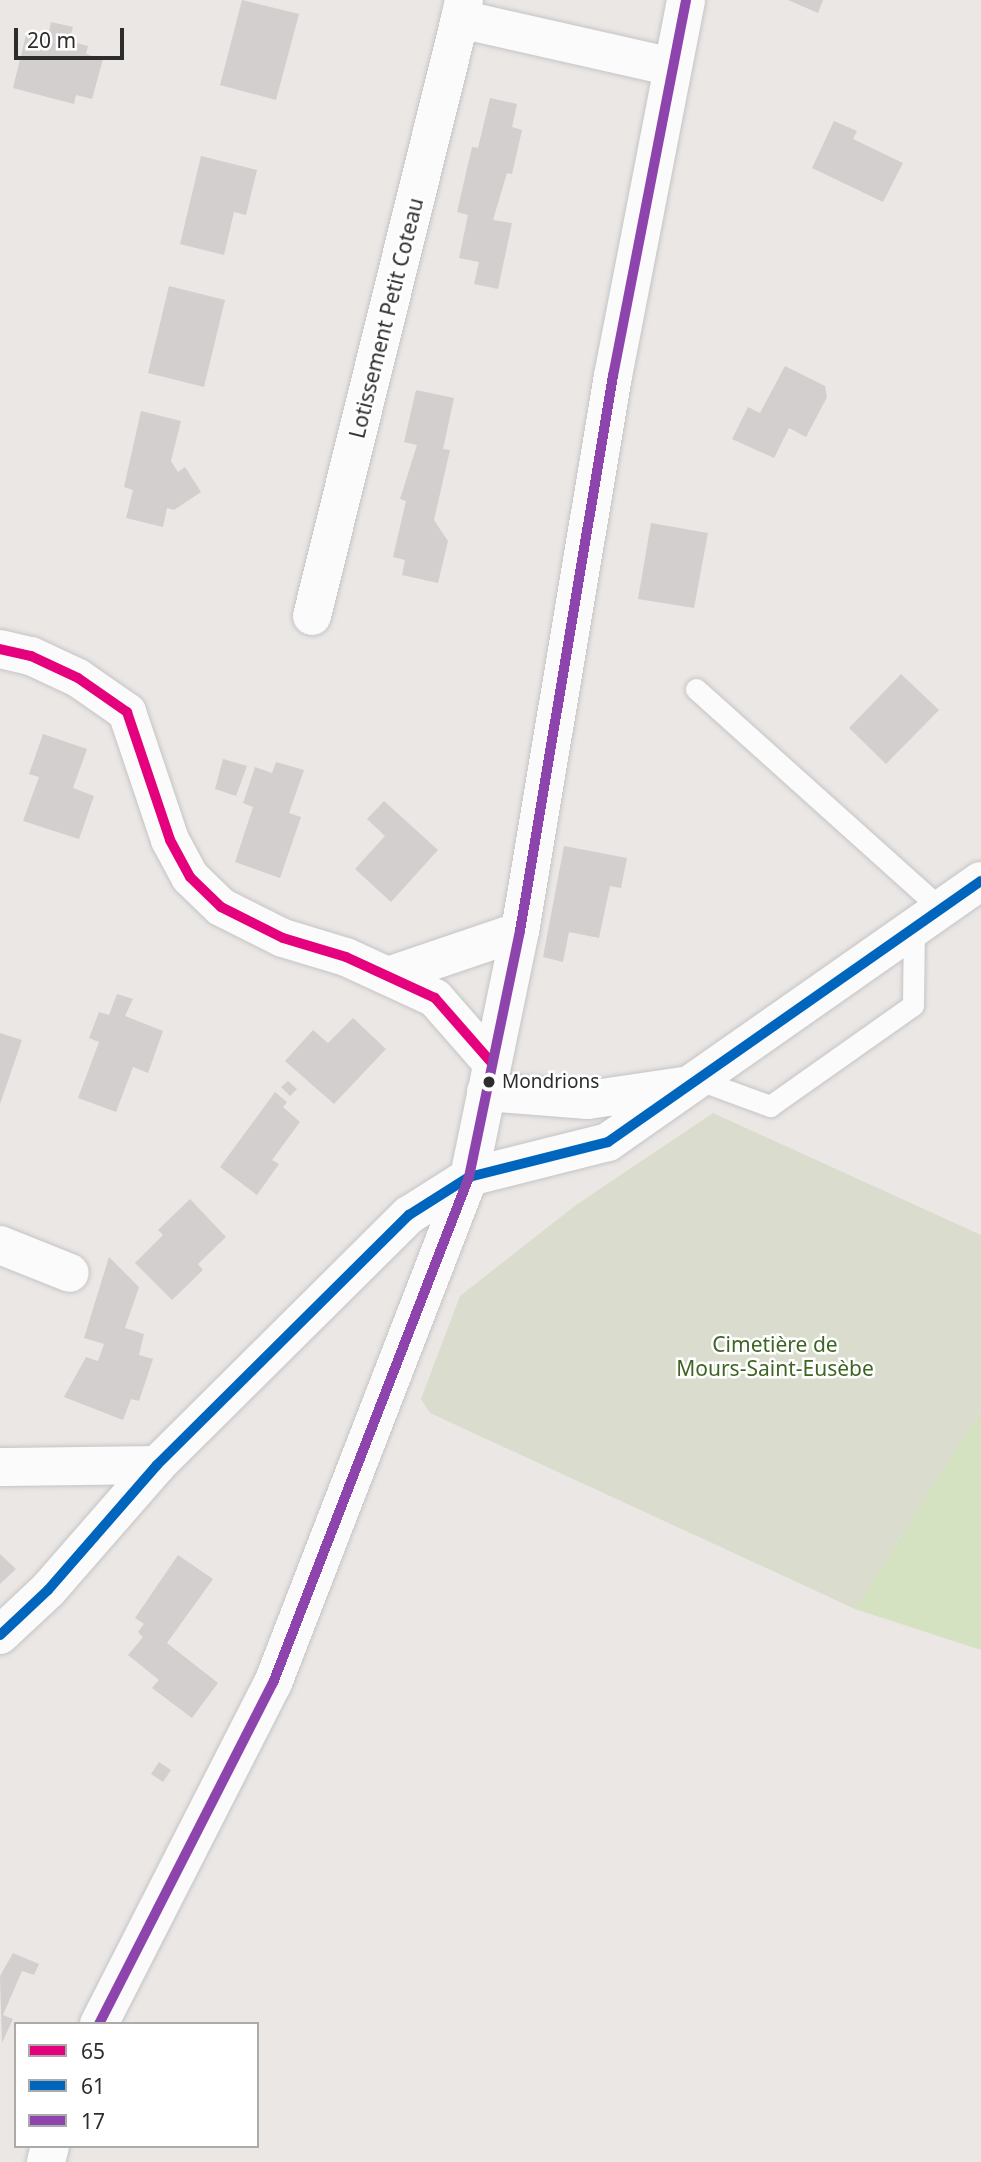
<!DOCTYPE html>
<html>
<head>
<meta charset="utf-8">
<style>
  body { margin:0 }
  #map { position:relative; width:981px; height:2162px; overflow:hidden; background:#eae7e5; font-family:"Noto Sans",sans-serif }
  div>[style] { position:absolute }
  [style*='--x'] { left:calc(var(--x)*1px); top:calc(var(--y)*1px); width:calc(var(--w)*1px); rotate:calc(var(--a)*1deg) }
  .green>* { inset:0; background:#d5e2c2 }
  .cemetery>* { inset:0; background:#daddce }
  .building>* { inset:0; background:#d2cfce }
  .roads { filter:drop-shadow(0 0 2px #c5c4c5) drop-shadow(0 0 2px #c5c4c5) }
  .lane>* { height:21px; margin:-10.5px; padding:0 10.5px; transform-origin:10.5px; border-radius:10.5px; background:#fcfbfb }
  .street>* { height:38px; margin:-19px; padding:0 19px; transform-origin:19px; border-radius:19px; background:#fcfbfb }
  .secondary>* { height:38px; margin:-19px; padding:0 19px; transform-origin:19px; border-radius:19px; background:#fcfbfb }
  .bus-1>* { height:10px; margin:-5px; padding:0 5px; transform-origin:5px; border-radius:5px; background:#e5007d }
  .bus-2>* { height:10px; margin:-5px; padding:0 5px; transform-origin:5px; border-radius:5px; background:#0065bd }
  .bus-3>* { height:10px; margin:-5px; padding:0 5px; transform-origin:5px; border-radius:5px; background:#8e44ad }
  .dots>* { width:19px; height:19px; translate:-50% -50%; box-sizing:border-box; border:4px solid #fff; border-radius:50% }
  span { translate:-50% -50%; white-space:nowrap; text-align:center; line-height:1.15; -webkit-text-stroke:5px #fff; paint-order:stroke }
  .bus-label { font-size:19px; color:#2d2d2d }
  .left { translate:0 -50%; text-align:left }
  .street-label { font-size:21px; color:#2d2d2d }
  .park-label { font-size:21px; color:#3f6424 }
  .legend { position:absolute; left:14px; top:2022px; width:245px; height:126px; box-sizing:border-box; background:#fff; border:2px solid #ababab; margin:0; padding:9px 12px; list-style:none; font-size:21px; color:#2d2d2d }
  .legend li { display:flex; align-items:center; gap:14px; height:35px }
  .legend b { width:35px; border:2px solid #ababab }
  .scale { position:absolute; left:14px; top:28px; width:110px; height:32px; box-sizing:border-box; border:4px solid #2d2d2d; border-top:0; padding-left:9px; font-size:21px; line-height:24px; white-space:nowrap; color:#2d2d2d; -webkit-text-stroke:5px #fff; paint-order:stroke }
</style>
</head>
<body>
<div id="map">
  <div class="green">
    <i style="clip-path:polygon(981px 1410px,981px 1650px,855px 1609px)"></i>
  </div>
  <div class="cemetery">
    <i style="clip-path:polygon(713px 1113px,981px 1235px,981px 1410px,855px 1609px,430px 1413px,421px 1399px,460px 1296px,576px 1205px)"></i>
  </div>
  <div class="building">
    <i style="clip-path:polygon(242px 0,299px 14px,276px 100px,220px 85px)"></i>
    <i style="clip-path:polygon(788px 0,823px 0,818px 13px)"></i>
    <i style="clip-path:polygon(51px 22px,73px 27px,69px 41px,88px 46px,86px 54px,103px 59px,92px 99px,76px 95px,74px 104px,13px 88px,27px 31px,48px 36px)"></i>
    <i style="clip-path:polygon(490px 98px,517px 104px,512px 127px,522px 130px,512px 174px,507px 173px,493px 220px,512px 223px,498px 289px,474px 284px,479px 262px,459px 258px,468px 215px,457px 212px,472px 147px,478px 148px)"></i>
    <i style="clip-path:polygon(834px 121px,857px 131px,853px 139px,903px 163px,883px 202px,812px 168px)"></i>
    <i style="clip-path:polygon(201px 156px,257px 170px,246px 215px,234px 212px,224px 255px,180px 244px)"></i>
    <i style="clip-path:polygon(169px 286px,225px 300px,204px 387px,148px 373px)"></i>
    <i style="clip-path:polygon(785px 366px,825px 386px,827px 397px,806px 437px,789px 428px,774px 458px,732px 439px,748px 407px,760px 413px)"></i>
    <i style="clip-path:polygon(416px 390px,454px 398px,443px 449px,450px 450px,434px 520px,448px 541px,438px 583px,402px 575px,405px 560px,393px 557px,406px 501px,400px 499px,417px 445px,404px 442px)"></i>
    <i style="clip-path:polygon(141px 411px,181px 421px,171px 461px,178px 472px,185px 467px,201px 492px,174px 510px,167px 508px,163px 527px,126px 518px,133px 490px,124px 487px)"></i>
    <i style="clip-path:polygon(651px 523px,708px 533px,694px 608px,638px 599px)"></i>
    <i style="clip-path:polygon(901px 674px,939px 710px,886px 764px,849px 728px)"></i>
    <i style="clip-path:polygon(43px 734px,87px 749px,73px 788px,94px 796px,79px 839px,23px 821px,39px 777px,29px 774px)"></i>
    <i style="clip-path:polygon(223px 759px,247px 766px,236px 796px,215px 789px)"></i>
    <i style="clip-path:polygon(276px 762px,304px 770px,289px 813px,301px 817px,280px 878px,235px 862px,253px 807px,243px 803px,255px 767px,272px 773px)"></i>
    <i style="clip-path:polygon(384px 801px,438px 850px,391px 902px,355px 869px,385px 836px,367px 819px)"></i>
    <i style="clip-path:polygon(564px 846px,627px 858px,621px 888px,610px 886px,599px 938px,569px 932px,563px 962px,543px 957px)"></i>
    <i style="clip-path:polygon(117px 994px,133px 999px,125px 1016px,163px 1031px,148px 1073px,133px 1067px,116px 1112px,78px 1098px,99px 1042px,89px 1038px,99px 1012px,109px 1015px)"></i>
    <i style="clip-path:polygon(353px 1018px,386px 1049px,334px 1104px,285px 1061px,313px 1030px,328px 1043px)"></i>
    <i style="clip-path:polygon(0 1033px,22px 1040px,0 1104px)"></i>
    <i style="clip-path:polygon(288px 1081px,297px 1089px,290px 1096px,281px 1087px)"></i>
    <i style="clip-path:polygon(275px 1092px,287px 1102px,283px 1107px,300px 1122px,272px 1160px,279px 1164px,257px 1195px,220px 1167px)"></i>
    <i style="clip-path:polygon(190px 1199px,226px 1237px,198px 1264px,203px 1270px,172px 1300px,135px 1263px,163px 1235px,158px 1230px)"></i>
    <i style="clip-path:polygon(109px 1257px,139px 1287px,125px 1328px,144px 1334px,139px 1355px,153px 1359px,139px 1401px,131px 1399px,123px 1420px,64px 1397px,86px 1357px,98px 1361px,104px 1344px,84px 1338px)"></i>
    <i style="clip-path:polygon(0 1554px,16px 1569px,0 1584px)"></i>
    <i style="clip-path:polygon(178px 1555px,213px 1579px,167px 1643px,218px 1683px,192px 1718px,152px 1688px,159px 1680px,128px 1655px,143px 1637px,138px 1632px,144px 1624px,135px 1618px)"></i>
    <i style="clip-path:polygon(159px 1762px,171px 1770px,163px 1782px,151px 1774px)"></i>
    <i style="clip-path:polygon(13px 1953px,39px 1964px,34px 1975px,22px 1971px,3px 2015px,13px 2019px,2px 2043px,0 1976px)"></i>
  </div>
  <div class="roads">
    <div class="lane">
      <i style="--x:696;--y:689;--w:328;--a:41.9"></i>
      <i style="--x:699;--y:1080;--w:76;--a:20.1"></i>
      <i style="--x:770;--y:1106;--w:175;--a:-35.2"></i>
      <i style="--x:913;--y:1005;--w:79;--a:-89.3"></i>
    </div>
    <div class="street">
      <i style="--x:464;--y:0;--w:19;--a:102"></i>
      <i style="--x:460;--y:19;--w:218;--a:12.7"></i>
      <i style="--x:312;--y:616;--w:615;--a:-76.08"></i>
      <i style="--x:0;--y:649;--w:32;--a:13"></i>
      <i style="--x:31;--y:656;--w:52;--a:25.1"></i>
      <i style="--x:78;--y:678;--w:60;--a:34.8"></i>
      <i style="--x:127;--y:712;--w:135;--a:71.4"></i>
      <i style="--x:170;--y:840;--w:42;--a:61.6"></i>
      <i style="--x:190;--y:877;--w:43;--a:44.1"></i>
      <i style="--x:221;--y:907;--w:69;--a:26.6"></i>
      <i style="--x:283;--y:938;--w:66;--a:16.8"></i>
      <i style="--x:346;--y:957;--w:98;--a:24.7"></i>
      <i style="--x:435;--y:998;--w:86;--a:48.8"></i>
      <i style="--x:388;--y:976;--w:139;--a:-18.8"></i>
      <i style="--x:486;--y:1092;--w:102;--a:4.5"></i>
      <i style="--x:588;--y:1100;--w:96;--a:-8.4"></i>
      <i style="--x:0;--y:1245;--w:75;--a:21.8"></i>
      <i style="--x:0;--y:1467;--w:157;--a:-0.7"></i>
      <i style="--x:0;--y:1635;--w:66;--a:-43.2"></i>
      <i style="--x:48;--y:1590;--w:166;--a:-48.9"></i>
      <i style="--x:157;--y:1465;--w:355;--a:-44.8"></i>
      <i style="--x:409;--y:1215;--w:71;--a:-32.3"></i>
      <i style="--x:469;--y:1177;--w:143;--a:-14.1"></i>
      <i style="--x:608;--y:1142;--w:455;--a:-35"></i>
    </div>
    <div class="secondary">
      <i style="--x:99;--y:2024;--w:383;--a:-63"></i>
      <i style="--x:273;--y:1683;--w:543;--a:-68.83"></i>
      <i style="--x:469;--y:1177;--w:251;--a:-78.3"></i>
      <i style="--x:520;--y:931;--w:563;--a:-80.49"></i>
      <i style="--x:613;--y:376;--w:383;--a:-79"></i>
      <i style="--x:46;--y:2162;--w:16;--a:-76"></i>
    </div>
  </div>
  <div class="bus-1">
    <i style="--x:0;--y:649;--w:32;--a:13"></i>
    <i style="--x:31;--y:656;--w:52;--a:25.1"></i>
    <i style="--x:78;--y:678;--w:60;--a:34.8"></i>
    <i style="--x:127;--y:712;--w:135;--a:71.4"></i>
    <i style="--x:170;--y:840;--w:42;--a:61.6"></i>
    <i style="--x:190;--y:877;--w:43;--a:44.1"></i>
    <i style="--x:221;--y:907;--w:69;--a:26.6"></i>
    <i style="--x:283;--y:938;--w:66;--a:16.8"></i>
    <i style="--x:346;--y:957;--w:98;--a:24.7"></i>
    <i style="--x:435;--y:998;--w:86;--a:48.8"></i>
  </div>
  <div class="bus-2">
    <i style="--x:0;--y:1635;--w:66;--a:-43.2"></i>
    <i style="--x:48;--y:1590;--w:166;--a:-48.9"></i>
    <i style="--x:157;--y:1465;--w:355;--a:-44.8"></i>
    <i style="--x:409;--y:1215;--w:71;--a:-32.3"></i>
    <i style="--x:469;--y:1177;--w:143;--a:-14.1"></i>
    <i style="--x:608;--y:1142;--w:455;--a:-35"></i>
  </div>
  <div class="bus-3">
    <i style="--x:99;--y:2024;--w:383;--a:-63"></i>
    <i style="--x:273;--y:1683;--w:543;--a:-68.83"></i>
    <i style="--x:469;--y:1177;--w:251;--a:-78.3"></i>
    <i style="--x:520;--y:931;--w:563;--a:-80.49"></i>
    <i style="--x:613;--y:376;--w:383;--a:-79"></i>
  </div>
  <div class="dots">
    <i style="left:489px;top:1082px;background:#2d2d2d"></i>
  </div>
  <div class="bus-label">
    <span class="left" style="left:502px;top:1082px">Mondrions</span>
  </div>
  <div class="street-label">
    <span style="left:386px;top:318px;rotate:-76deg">Lotissement Petit Coteau</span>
  </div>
  <div class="park-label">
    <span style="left:775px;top:1356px">Cimetière de<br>Mours-Saint-Eusèbe</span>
  </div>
  <ul class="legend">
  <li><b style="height:9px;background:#e5007d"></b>65</li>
  <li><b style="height:9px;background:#0065bd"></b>61</li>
  <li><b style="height:9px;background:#8e44ad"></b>17</li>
  </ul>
  <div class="scale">20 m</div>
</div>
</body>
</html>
